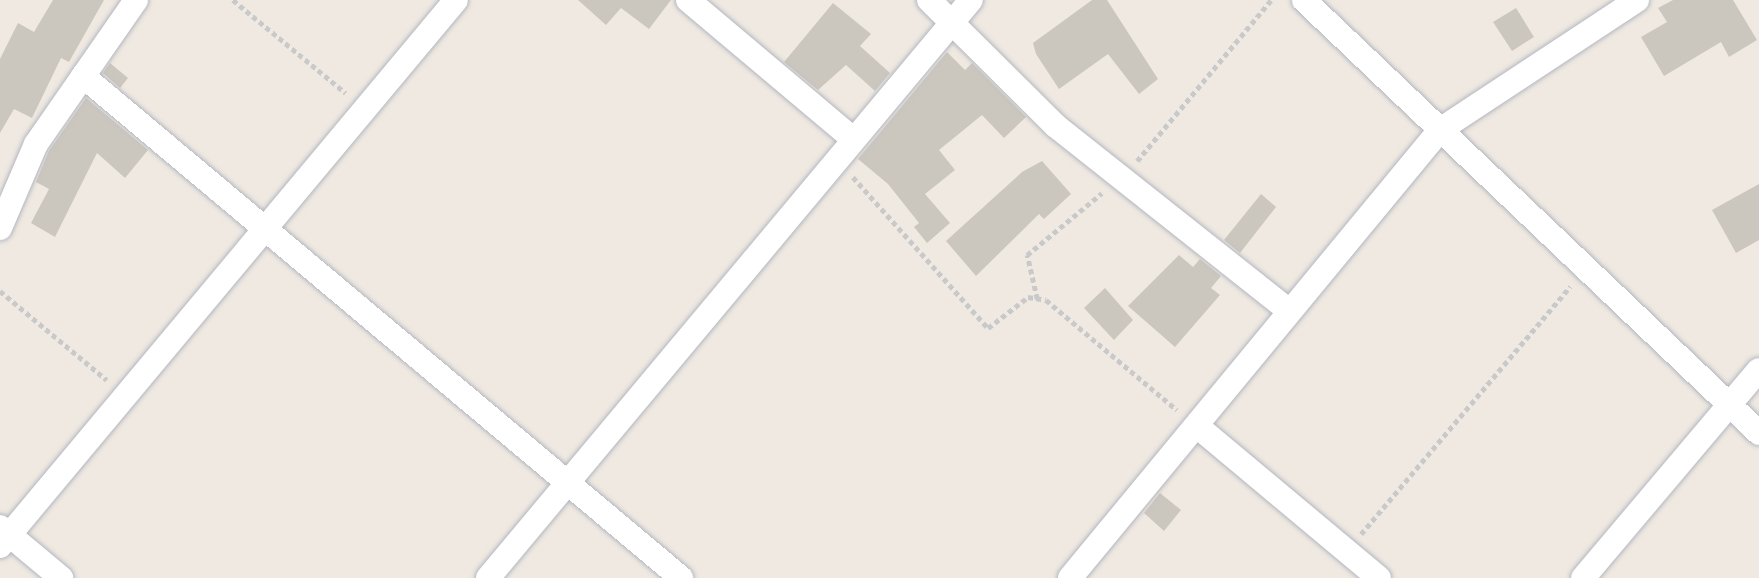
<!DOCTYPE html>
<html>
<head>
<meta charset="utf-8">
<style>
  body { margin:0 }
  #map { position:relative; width:1759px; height:578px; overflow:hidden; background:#efe9e1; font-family:"Fira Sans Condensed",sans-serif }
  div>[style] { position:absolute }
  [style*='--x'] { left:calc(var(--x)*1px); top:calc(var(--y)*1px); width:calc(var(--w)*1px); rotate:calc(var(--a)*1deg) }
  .building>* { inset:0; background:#cbc7bf }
  .path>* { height:4.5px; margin-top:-2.25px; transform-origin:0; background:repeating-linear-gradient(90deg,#c9c9c9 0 5px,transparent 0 8.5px) }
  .roads { filter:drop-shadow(0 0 2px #b4b7c1) drop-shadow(0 0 2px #b4b7c1) }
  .minor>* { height:24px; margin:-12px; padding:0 12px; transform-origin:12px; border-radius:12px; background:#fff }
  span { translate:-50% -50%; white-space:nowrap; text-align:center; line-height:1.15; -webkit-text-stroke:5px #fff; paint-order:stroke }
</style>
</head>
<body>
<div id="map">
  <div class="building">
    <i style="clip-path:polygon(53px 0,104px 0,69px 62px,61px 58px,32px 118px,14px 109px,0 133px,0 59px,18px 23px,34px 32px)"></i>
    <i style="clip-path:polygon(578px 0,671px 0,649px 29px,621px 8px,606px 25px)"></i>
    <i style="clip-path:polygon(1092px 0,1107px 0,1158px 79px,1139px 94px,1108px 54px,1059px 89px,1036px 54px,1033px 43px)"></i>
    <i style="clip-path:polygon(1673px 0,1733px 0,1757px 40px,1729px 57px,1721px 42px,1664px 76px,1641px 37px,1667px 22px,1658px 8px)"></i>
    <i style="clip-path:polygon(833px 3px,871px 34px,860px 46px,890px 73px,875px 91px,846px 65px,818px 90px,784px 62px)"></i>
    <i style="clip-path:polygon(1516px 8px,1534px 37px,1512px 51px,1493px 22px)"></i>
    <i style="clip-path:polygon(947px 52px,965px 70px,972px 63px,1026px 117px,1004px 138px,982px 115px,939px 150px,955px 170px,925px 194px,950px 223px,927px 243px,914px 227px,919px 223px,888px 184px,858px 159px)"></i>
    <i style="clip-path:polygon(110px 63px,128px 78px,120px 88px,103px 73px)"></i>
    <i style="clip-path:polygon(86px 98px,148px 150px,125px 178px,97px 153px,55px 237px,31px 223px,49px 189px,36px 182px,49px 151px)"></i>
    <i style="clip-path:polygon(1042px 161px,1071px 194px,1044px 219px,1039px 214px,976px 276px,946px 241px,1022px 172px)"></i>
    <i style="clip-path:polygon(1759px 184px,1759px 240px,1736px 253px,1712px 210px)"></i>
    <i style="clip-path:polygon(1261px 194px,1276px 207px,1240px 253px,1224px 240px)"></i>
    <i style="clip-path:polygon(1179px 255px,1193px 267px,1200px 259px,1221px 276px,1211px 288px,1220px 295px,1175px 347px,1128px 306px)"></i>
    <i style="clip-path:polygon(1105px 288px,1133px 320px,1114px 340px,1084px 308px)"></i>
    <i style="clip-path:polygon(1160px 493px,1181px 510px,1164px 531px,1144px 513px)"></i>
  </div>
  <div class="path">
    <i style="--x:233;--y:0;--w:146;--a:39.5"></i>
    <i style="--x:1137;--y:161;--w:209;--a:-50.2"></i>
    <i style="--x:853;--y:177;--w:203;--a:48.2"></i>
    <i style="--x:988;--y:328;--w:51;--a:-37.8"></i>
    <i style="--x:1028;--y:297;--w:18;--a:9"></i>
    <i style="--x:1046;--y:300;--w:171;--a:40"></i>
    <i style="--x:0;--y:291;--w:139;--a:39.8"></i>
    <i style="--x:1037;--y:299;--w:45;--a:-102.8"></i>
    <i style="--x:1027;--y:255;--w:97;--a:-39.6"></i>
    <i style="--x:1361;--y:534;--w:324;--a:-49.8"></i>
  </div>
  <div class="roads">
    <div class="minor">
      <i style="--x:688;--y:0;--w:216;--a:40.1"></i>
      <i style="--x:929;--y:0;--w:179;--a:44.8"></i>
      <i style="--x:1056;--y:126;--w:298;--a:38.4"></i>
      <i style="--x:1304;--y:0;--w:628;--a:43.58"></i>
      <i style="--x:83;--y:76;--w:781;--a:40.01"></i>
      <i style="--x:0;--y:228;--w:91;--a:-66.8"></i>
      <i style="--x:36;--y:144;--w:175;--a:-55.2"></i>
      <i style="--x:1197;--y:426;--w:237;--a:39.9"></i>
      <i style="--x:0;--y:527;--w:80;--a:39.9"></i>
      <i style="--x:0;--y:546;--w:711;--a:-50.13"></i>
      <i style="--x:488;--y:578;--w:753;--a:-50.12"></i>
      <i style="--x:1070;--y:578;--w:581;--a:-50.45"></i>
      <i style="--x:1440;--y:130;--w:236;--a:-33.4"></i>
      <i style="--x:1583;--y:578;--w:272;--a:-49.8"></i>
    </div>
  </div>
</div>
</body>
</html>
